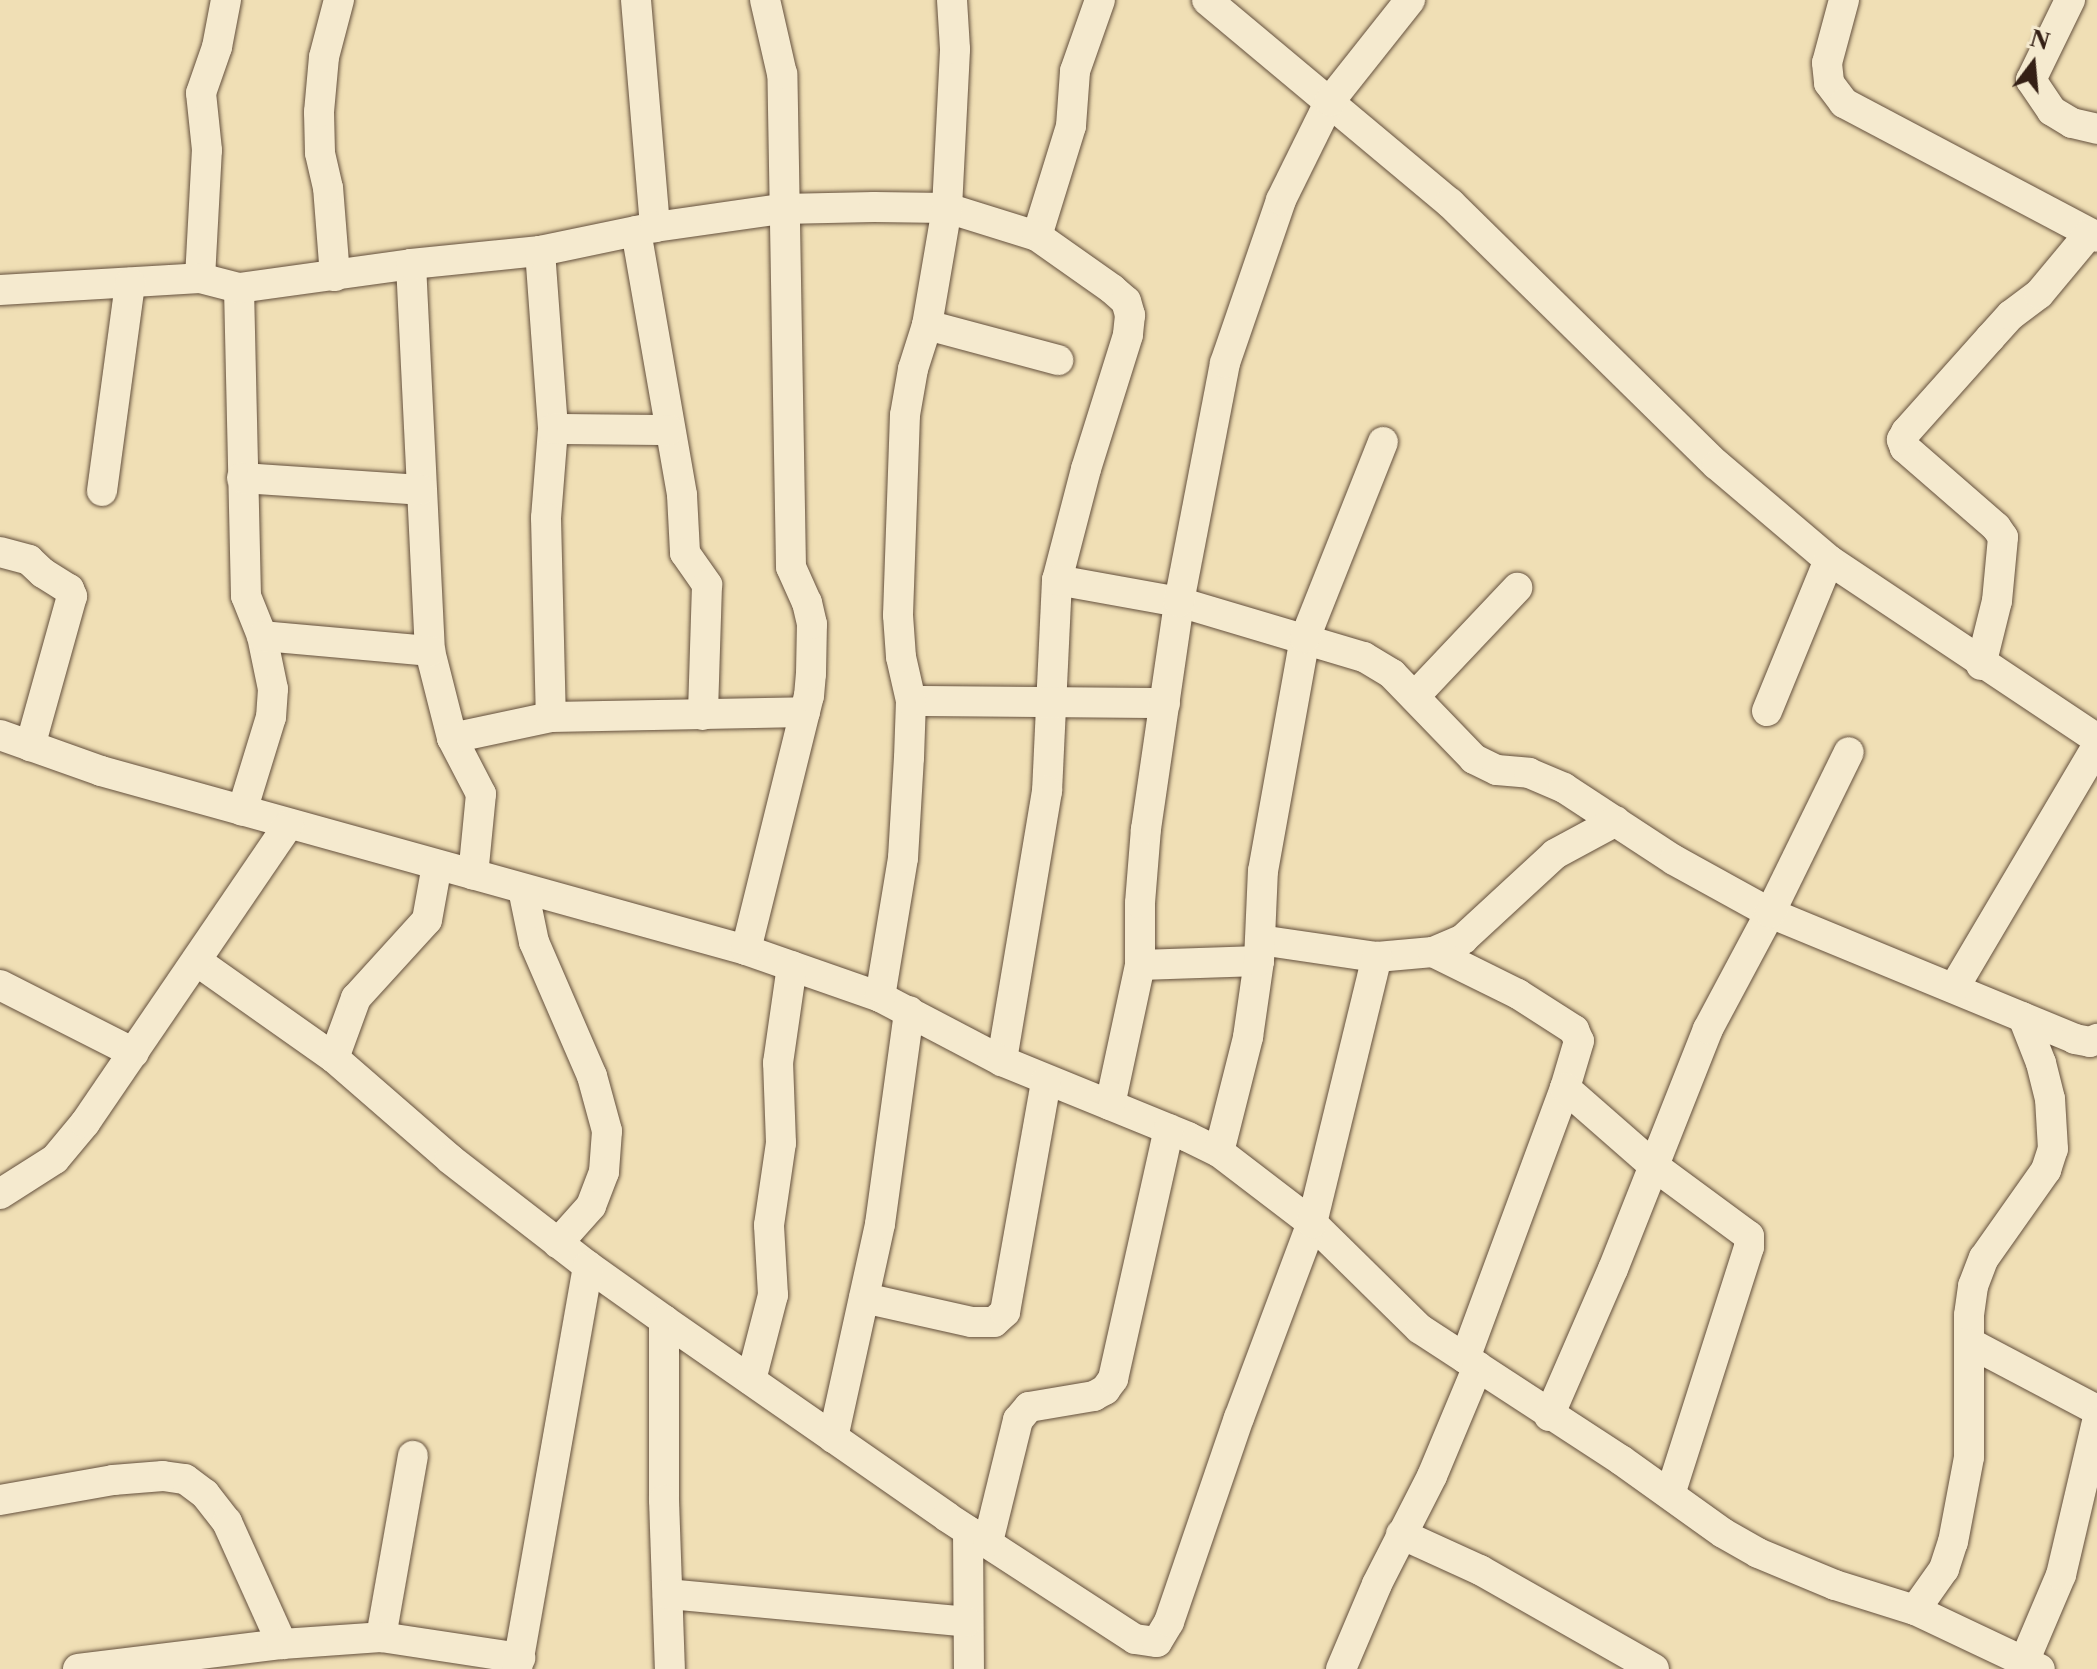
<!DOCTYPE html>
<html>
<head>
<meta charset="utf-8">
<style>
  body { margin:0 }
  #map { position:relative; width:2097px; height:1669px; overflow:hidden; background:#f0dfb5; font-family:"Libre Caslon Text",serif }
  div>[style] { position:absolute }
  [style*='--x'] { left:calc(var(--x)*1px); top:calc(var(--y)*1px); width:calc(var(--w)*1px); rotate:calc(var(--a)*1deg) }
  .roads { filter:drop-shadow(0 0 2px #64503d) drop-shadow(0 0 2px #64503d) }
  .minor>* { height:30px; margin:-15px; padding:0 15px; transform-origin:15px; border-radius:15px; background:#f5eacf }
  span { translate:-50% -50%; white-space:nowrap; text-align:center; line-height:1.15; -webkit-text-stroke:8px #f5eacf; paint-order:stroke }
  .north { position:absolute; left:1993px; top:24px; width:80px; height:80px; -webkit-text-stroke:6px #f5eacf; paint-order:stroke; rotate:16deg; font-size:22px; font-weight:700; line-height:32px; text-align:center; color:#352015 }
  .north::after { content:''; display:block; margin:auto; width:28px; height:36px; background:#352015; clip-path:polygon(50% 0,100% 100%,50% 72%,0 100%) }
</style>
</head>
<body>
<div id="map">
  <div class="roads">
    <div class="minor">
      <i style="--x:636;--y:0;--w:228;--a:85.2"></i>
      <i style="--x:1207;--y:0;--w:317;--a:39.9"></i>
      <i style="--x:1450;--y:203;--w:374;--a:44.5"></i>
      <i style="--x:1717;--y:465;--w:147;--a:40.3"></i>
      <i style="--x:1829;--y:560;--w:322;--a:33.7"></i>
      <i style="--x:1844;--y:0;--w:65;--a:105.1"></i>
      <i style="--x:1827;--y:63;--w:20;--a:84"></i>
      <i style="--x:1829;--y:83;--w:25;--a:53"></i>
      <i style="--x:1844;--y:103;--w:286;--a:27.9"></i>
      <i style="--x:2070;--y:0;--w:89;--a:116"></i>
      <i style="--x:2031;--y:80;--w:37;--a:56"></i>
      <i style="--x:2052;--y:111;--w:23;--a:31"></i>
      <i style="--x:2072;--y:123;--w:26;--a:13"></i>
      <i style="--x:636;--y:231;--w:268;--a:80.1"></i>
      <i style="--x:682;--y:495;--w:58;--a:87"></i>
      <i style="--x:685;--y:553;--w:39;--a:55"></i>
      <i style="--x:707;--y:585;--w:130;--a:91.8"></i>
      <i style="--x:1037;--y:236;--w:115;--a:-72.8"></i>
      <i style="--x:1071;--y:126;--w:55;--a:-85.8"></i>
      <i style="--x:1075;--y:71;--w:75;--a:-70.6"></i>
      <i style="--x:540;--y:251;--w:178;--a:85.8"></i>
      <i style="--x:553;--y:429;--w:89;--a:94.5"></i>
      <i style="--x:546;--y:518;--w:199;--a:88.6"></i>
      <i style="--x:411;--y:264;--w:387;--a:87.2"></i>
      <i style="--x:430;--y:651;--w:90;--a:75.8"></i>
      <i style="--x:452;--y:738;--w:63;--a:62.6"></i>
      <i style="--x:481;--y:794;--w:81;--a:95.6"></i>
      <i style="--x:335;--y:276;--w:88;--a:-94.5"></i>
      <i style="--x:328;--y:188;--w:36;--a:-103"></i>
      <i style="--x:320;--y:153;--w:41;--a:-91.4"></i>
      <i style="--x:319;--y:112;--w:55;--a:-84.8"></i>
      <i style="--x:324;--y:57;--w:59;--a:-75.3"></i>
      <i style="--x:200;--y:278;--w:128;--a:-86.9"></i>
      <i style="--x:207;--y:150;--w:57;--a:-96"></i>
      <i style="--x:201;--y:93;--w:49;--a:-70.8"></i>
      <i style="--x:217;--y:47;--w:48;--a:-79.2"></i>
      <i style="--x:239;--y:288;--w:308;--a:88.7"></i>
      <i style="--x:246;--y:596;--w:43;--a:68.2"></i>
      <i style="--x:262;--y:636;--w:54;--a:78.3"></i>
      <i style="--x:273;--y:689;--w:28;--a:94"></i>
      <i style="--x:271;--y:717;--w:98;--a:107.1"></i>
      <i style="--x:0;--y:290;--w:200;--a:-3.4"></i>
      <i style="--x:200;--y:278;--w:40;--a:14.4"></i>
      <i style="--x:239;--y:288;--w:174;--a:-7.9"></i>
      <i style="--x:411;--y:264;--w:130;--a:-5.8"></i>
      <i style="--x:540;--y:251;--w:117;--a:-11.8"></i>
      <i style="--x:655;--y:227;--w:128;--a:-8.1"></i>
      <i style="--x:782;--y:209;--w:92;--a:-1.2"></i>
      <i style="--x:874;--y:207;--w:73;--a:0.8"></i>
      <i style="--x:947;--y:208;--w:94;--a:17.3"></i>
      <i style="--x:1037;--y:236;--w:92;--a:35.2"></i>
      <i style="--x:1112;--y:289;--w:18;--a:41"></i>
      <i style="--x:1126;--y:301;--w:15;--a:74"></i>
      <i style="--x:1130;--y:315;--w:20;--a:96"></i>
      <i style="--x:1128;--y:335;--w:140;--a:107.4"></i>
      <i style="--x:1086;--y:469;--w:115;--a:104.6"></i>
      <i style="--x:1057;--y:580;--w:211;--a:92.7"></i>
      <i style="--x:1047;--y:791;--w:274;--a:99.5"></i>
      <i style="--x:927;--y:325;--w:136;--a:15"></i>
      <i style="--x:553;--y:429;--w:116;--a:0.5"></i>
      <i style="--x:242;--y:478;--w:179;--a:3.8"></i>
      <i style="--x:102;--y:491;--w:210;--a:-82.3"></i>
      <i style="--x:0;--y:552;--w:30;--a:15"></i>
      <i style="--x:29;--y:560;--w:19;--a:43"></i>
      <i style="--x:43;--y:573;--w:31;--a:32"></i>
      <i style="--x:69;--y:589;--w:8;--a:67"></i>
      <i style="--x:72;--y:596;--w:156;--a:105.6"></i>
      <i style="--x:1057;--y:580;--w:124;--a:10.2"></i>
      <i style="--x:1179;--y:602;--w:193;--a:16.6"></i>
      <i style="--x:1364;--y:657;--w:33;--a:31"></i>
      <i style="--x:1392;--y:674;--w:118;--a:46"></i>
      <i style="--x:1474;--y:759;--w:25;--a:26"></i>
      <i style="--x:1497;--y:770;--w:32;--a:5"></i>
      <i style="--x:1529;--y:773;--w:38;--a:23"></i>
      <i style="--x:1564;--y:788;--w:131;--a:33.2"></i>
      <i style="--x:1674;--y:860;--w:110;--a:28.9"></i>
      <i style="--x:1770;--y:913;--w:330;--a:22.4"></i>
      <i style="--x:2075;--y:1039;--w:15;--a:11"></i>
      <i style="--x:2090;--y:1042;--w:8;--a:-23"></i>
      <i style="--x:262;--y:636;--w:169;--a:5.1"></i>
      <i style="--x:1981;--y:665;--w:66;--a:-76"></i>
      <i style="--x:1997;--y:601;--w:64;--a:-84.6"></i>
      <i style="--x:2003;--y:537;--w:12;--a:-125"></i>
      <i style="--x:1996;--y:527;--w:121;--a:-139"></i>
      <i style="--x:1905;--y:448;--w:9;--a:-111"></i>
      <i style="--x:1902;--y:440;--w:9;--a:-63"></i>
      <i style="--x:1906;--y:432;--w:126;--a:-48.2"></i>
      <i style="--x:1990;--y:338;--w:31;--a:-48"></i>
      <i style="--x:2011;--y:315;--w:35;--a:-37"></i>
      <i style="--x:2039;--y:294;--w:78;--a:-50.2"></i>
      <i style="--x:1415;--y:696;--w:149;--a:-46.6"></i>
      <i style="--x:911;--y:701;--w:254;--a:0.5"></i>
      <i style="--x:1767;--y:711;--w:163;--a:-67.7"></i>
      <i style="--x:0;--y:735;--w:107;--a:19.6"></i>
      <i style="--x:101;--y:771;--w:669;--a:15.51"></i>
      <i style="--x:746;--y:950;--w:142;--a:19.3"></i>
      <i style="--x:880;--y:997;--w:138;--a:27.7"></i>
      <i style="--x:1002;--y:1061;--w:201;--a:22.2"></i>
      <i style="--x:1188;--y:1137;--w:34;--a:26"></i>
      <i style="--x:1219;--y:1152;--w:117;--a:37.4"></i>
      <i style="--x:1312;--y:1223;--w:151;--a:44.5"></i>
      <i style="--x:1420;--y:1329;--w:240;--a:33.1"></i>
      <i style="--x:1621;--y:1460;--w:125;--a:35.6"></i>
      <i style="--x:1723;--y:1533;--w:40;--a:29.7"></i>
      <i style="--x:1758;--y:1553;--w:83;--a:22.6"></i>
      <i style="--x:1835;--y:1585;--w:84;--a:17.4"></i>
      <i style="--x:1915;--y:1610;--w:138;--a:25.3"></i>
      <i style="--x:452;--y:738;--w:101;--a:-12"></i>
      <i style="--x:551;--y:717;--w:254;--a:-1.1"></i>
      <i style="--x:523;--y:889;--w:54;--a:78.3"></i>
      <i style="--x:534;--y:942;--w:146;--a:66.6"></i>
      <i style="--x:592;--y:1076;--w:57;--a:74.7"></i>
      <i style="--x:607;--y:1131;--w:41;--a:94.2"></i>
      <i style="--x:604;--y:1172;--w:36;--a:111"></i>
      <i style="--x:591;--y:1206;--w:50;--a:131.7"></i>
      <i style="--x:1260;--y:940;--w:118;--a:8.3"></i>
      <i style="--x:1377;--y:957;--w:56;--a:-5.1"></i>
      <i style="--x:1433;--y:952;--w:33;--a:-23"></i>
      <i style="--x:1463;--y:939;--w:125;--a:-42.7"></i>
      <i style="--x:1555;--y:854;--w:69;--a:-28.4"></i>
      <i style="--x:746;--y:950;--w:262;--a:-76.1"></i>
      <i style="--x:809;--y:696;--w:22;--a:-85"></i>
      <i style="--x:811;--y:674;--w:50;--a:-88.9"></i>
      <i style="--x:812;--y:624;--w:22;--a:-103"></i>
      <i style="--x:807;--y:603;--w:39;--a:-114"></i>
      <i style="--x:791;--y:567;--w:493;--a:-91"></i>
      <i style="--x:782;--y:74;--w:76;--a:-102.9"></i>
      <i style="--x:1433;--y:952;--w:95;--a:26.3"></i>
      <i style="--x:1518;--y:994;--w:67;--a:32.7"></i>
      <i style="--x:1574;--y:1030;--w:12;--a:66"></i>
      <i style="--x:1579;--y:1041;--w:49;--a:106.6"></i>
      <i style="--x:1565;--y:1088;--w:288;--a:110.3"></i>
      <i style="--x:198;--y:962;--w:166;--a:35.2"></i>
      <i style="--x:334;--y:1058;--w:154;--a:41"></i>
      <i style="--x:450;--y:1159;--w:175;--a:37.8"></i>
      <i style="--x:588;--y:1266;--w:93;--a:35.4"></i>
      <i style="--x:664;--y:1320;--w:345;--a:34.8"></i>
      <i style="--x:947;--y:1517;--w:224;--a:33"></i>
      <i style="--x:1135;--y:1639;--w:22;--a:8"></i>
      <i style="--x:1157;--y:1642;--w:23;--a:-59"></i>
      <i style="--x:1169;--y:1622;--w:216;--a:-71.1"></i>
      <i style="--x:1239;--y:1418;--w:208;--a:-69.5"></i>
      <i style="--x:1312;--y:1223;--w:274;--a:-76.3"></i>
      <i style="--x:1140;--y:965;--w:119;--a:-1.9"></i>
      <i style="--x:0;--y:985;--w:150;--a:26.9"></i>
      <i style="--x:1954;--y:988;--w:281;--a:-59.4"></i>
      <i style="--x:880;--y:997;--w:141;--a:-80.6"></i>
      <i style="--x:903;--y:858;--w:100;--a:-86.6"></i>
      <i style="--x:909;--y:758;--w:57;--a:-88"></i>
      <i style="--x:911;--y:701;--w:45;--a:-102.8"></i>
      <i style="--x:901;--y:657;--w:42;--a:-94.1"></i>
      <i style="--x:898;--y:615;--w:200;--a:-88"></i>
      <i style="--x:905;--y:415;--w:47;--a:-80.1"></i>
      <i style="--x:913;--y:369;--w:46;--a:-72.3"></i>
      <i style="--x:927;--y:325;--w:119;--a:-80.3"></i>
      <i style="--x:947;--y:208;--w:159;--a:-87.1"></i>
      <i style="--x:955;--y:49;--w:49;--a:-93.5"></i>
      <i style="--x:334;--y:1058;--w:64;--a:-69.9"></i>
      <i style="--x:356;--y:998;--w:105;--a:-47.7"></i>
      <i style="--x:427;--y:920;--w:56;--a:-79.7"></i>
      <i style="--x:1565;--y:1088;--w:118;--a:41.2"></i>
      <i style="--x:1654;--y:1166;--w:118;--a:36.4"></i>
      <i style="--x:1749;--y:1236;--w:11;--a:90"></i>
      <i style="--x:1749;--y:1247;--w:259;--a:107.7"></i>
      <i style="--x:1110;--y:1105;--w:143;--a:-77.9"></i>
      <i style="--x:1140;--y:965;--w:62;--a:-90"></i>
      <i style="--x:1140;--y:903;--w:74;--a:-85.4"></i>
      <i style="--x:1146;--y:829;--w:229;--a:-81.7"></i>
      <i style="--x:1179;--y:602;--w:243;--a:-79.1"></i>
      <i style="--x:1225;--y:363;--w:172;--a:-71"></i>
      <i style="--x:1281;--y:200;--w:110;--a:-63.7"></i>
      <i style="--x:1330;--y:101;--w:129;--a:-51.6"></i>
      <i style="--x:1219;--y:1152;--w:119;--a:-75.8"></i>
      <i style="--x:1248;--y:1037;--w:77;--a:-81.8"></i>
      <i style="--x:1259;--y:961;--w:90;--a:-87.5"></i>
      <i style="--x:1263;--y:871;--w:237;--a:-79.8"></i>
      <i style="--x:1305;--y:638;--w:211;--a:-68.3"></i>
      <i style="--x:0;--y:1194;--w:65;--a:-32.5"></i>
      <i style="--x:55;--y:1159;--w:47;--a:-50.2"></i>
      <i style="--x:85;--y:1123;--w:361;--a:-55.7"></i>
      <i style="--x:864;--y:1298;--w:110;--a:12.6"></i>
      <i style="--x:971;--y:1322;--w:23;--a:0"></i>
      <i style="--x:994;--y:1322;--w:15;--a:-42"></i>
      <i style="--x:1005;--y:1312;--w:235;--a:-79.9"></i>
      <i style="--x:664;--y:1320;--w:180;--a:90"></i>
      <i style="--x:664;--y:1500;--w:169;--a:88"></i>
      <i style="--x:1970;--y:1343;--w:144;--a:27.8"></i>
      <i style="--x:751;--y:1380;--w:88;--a:-75.5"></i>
      <i style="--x:773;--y:1295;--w:70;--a:-93.3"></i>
      <i style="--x:769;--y:1225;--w:83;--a:-81.7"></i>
      <i style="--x:781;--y:1143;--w:80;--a:-92.1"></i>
      <i style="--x:778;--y:1063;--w:98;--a:-81.8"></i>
      <i style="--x:1549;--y:1416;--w:160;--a:-66.5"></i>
      <i style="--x:1613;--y:1269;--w:258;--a:-68.4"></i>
      <i style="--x:1708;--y:1029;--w:132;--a:-61.9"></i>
      <i style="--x:1770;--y:913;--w:179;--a:-63.9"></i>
      <i style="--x:833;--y:1438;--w:219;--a:-77.6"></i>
      <i style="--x:880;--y:1224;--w:215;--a:-82.2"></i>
      <i style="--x:0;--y:1500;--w:115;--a:-10"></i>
      <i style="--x:113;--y:1480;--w:50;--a:-4.6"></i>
      <i style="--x:163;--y:1476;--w:22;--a:8"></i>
      <i style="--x:185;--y:1479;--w:25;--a:37"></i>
      <i style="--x:205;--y:1494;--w:36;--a:52"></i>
      <i style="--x:227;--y:1522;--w:134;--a:65.7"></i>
      <i style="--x:968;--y:1531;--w:138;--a:89.6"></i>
      <i style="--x:1401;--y:1534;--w:87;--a:24.5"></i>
      <i style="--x:1480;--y:1570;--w:200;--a:29.6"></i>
      <i style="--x:988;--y:1542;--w:126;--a:-76.2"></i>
      <i style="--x:1018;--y:1420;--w:17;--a:-50"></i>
      <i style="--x:1029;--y:1407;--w:66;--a:-9.6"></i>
      <i style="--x:1094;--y:1396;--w:13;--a:-29"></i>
      <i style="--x:1105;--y:1390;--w:14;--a:-54"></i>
      <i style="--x:1113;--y:1379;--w:256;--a:-77.4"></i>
      <i style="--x:668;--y:1594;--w:300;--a:5.3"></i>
      <i style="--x:1915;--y:1610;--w:50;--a:-54.7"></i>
      <i style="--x:1944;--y:1569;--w:28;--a:-72"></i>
      <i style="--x:1953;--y:1542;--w:86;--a:-79.3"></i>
      <i style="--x:1969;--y:1457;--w:142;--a:-90"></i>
      <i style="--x:1969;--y:1315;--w:29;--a:-82"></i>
      <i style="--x:1973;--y:1286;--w:30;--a:-69"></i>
      <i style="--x:1984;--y:1258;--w:108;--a:-54.8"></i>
      <i style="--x:2046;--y:1170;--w:22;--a:-72"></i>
      <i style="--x:2053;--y:1149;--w:50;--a:-93.4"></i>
      <i style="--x:2050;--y:1099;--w:37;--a:-104"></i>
      <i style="--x:2041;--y:1063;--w:49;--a:-111.4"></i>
      <i style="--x:381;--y:1637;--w:184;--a:-80"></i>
      <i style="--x:2024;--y:1662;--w:95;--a:-67"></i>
      <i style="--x:2061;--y:1575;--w:158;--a:-76.8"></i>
      <i style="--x:78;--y:1669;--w:206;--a:-7"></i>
      <i style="--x:282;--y:1644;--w:99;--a:-4"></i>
      <i style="--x:381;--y:1637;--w:141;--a:8.6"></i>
      <i style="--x:517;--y:1669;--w:409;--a:-80"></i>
      <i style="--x:1341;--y:1669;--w:92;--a:-67"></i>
      <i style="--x:1377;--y:1584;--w:121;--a:-63"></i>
      <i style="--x:1432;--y:1476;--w:119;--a:-67.3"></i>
    </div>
  </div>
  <div class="north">N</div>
</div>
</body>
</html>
